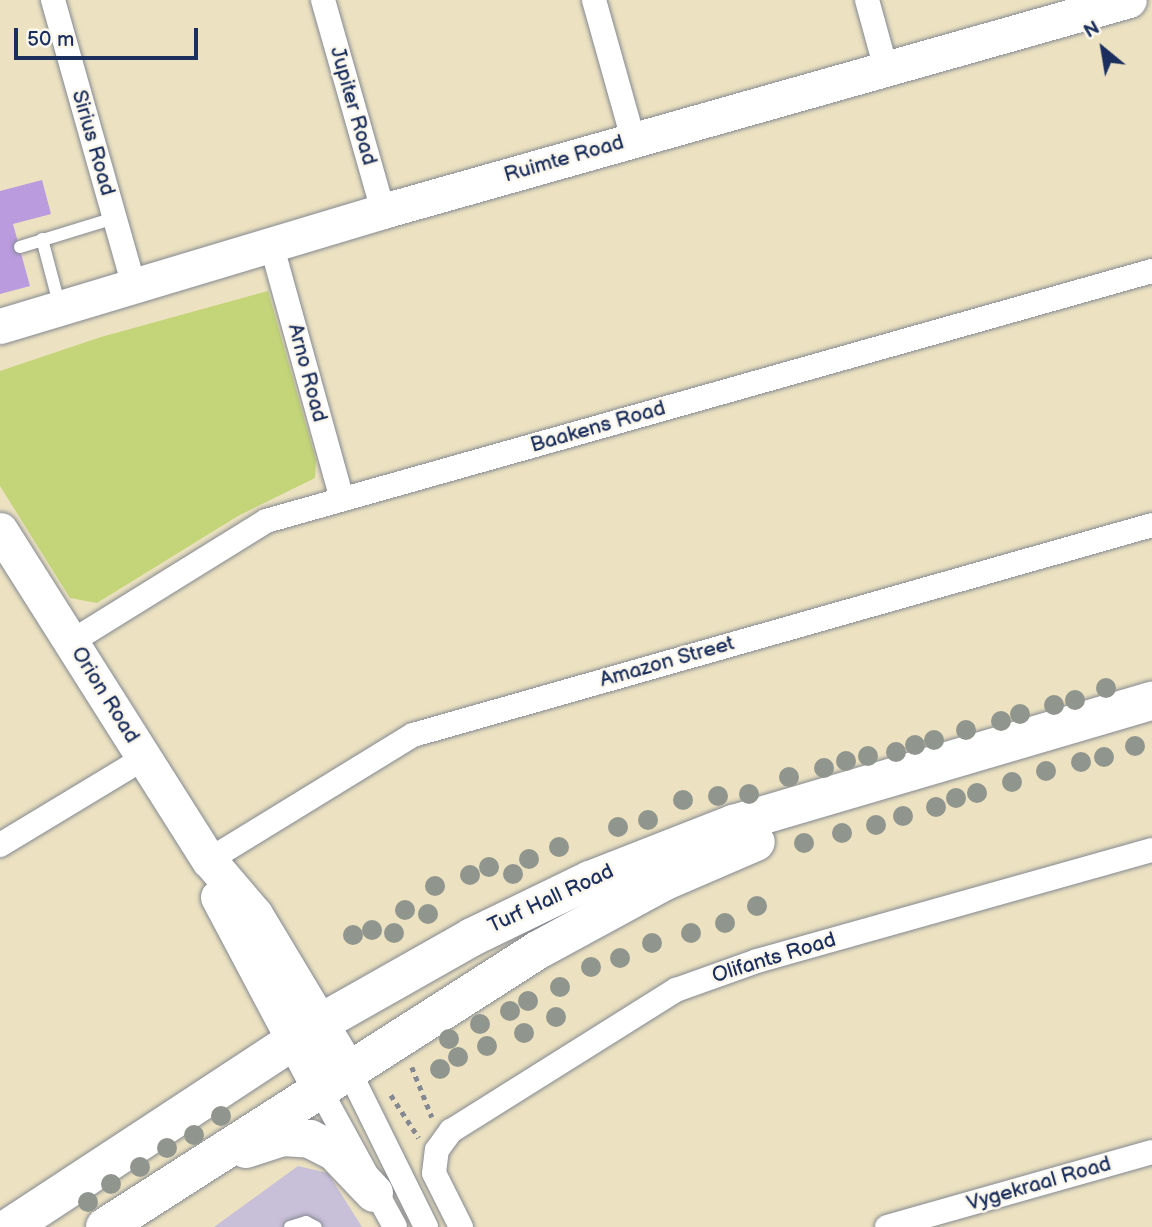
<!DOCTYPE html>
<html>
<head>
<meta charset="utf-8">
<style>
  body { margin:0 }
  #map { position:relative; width:1152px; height:1227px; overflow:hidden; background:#ece2c1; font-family:"Balsamiq Sans",sans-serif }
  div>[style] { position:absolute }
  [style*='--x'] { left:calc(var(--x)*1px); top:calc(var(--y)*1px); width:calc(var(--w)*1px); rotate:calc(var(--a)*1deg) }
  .industrial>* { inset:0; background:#c8bfd8 }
  .green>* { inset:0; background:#c3d578 }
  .building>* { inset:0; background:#ba9bde }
  .path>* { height:4.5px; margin-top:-2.25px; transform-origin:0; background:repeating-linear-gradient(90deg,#848890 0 5px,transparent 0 10px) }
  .roads { filter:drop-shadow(0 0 2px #848890) drop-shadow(0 0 2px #848890) }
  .lane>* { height:12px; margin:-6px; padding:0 6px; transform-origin:6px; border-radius:6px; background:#fff }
  .street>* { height:24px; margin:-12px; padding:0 12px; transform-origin:12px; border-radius:12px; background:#fff }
  .secondary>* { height:35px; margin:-17.5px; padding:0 17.5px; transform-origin:17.5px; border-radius:17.5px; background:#fff }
  .primary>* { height:38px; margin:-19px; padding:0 19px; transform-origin:19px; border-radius:19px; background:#fff }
  .trees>* { width:20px; height:20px; margin:-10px; border-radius:50%; background:#90968e }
  span { translate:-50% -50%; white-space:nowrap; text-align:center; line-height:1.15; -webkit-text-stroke:5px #fbf7ec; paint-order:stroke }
  .street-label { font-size:21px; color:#1b2f5e }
  .north { position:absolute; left:1068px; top:14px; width:70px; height:70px; -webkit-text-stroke:5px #fbf7ec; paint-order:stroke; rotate:330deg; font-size:19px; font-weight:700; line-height:28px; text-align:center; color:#1b2f5e }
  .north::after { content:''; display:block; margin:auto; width:24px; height:32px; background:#1b2f5e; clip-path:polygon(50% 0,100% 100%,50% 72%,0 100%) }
  .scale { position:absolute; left:14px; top:28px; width:184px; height:32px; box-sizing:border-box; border:4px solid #1b2f5e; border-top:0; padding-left:9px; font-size:21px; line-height:24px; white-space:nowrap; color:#1b2f5e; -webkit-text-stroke:5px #fbf7ec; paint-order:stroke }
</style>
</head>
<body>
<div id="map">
  <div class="industrial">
    <i style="clip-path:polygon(298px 1166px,328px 1173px,362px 1227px,214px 1227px)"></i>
  </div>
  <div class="green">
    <i style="clip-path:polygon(268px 291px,316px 460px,315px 478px,238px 516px,97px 603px,70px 598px,0 486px,0 371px,101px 337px)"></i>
  </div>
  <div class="building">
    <i style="clip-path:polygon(42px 180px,51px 214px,13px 224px,30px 286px,0 294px,0 191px)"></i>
  </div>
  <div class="path">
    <i style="--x:412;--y:1067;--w:54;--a:68.2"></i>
    <i style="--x:391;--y:1095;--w:51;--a:56.9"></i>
  </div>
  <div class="roads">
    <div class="lane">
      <i style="--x:42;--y:239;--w:70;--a:75.2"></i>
      <i style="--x:20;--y:247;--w:98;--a:-17.1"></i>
      <i style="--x:290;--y:1227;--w:17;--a:-17"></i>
      <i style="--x:306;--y:1222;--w:11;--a:27"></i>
    </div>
    <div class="street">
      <i style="--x:53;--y:0;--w:298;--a:74.2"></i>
      <i style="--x:323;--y:0;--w:219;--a:74.1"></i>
      <i style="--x:594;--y:0;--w:144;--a:74.3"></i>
      <i style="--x:867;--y:0;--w:72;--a:74.6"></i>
      <i style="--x:272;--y:247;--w:262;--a:74.5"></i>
      <i style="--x:71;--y:642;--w:229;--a:-31.8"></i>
      <i style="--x:266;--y:521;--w:921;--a:-15.76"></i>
      <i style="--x:0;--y:845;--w:168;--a:-31.1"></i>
      <i style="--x:209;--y:860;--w:239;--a:-31.5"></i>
      <i style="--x:413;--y:735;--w:768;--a:-15.86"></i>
      <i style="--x:348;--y:1069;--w:176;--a:63.7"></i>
      <i style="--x:319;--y:1088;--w:158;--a:61.3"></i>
      <i style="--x:461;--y:1227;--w:60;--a:-116.6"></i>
      <i style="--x:434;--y:1173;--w:23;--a:-83"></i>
      <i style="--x:437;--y:1150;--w:24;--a:-54"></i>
      <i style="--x:451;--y:1131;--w:266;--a:-32.1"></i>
      <i style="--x:676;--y:990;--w:86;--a:-19.7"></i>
      <i style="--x:757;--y:961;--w:410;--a:-15.7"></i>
      <i style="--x:887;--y:1227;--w:275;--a:-15.8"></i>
    </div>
    <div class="secondary">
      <i style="--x:0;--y:326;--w:400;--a:-16.7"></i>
      <i style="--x:383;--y:211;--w:775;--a:-15.79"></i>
      <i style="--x:0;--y:530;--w:391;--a:57.7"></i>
      <i style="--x:209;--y:860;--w:71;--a:49.6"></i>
      <i style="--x:255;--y:914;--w:181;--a:59"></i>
      <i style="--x:218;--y:897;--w:216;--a:62.1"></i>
    </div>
    <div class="primary">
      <i style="--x:246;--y:1149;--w:39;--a:-18"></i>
      <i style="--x:283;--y:1137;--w:27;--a:4"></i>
      <i style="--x:310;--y:1139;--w:27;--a:27"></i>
      <i style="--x:334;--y:1151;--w:58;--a:46.4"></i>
      <i style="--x:10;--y:1227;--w:373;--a:-33.3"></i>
      <i style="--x:322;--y:1022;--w:172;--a:-29.5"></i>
      <i style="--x:472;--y:937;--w:131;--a:-25.8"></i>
      <i style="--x:590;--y:880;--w:154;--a:-21.4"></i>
      <i style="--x:733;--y:824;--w:437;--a:-16.4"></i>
      <i style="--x:105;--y:1227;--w:514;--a:-32.61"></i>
      <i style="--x:538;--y:950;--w:142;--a:-28.5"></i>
      <i style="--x:663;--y:882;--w:101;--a:-23.3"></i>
    </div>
  </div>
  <div class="trees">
    <i style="left:1106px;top:688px"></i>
    <i style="left:1075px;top:700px"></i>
    <i style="left:1054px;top:705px"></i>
    <i style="left:1020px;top:714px"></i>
    <i style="left:1001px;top:721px"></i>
    <i style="left:966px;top:730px"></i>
    <i style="left:934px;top:740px"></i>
    <i style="left:915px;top:745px"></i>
    <i style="left:1135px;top:746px"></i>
    <i style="left:896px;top:752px"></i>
    <i style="left:868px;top:756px"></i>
    <i style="left:1104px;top:757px"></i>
    <i style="left:846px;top:761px"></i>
    <i style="left:1081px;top:762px"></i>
    <i style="left:824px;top:768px"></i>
    <i style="left:1046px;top:771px"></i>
    <i style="left:789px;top:777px"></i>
    <i style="left:1012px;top:782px"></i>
    <i style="left:977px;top:793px"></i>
    <i style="left:749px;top:794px"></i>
    <i style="left:718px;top:796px"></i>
    <i style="left:956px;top:798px"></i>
    <i style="left:683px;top:800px"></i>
    <i style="left:936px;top:807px"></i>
    <i style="left:903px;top:816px"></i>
    <i style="left:648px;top:820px"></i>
    <i style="left:876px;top:825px"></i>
    <i style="left:618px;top:827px"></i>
    <i style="left:842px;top:833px"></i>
    <i style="left:804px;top:843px"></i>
    <i style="left:559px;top:847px"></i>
    <i style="left:529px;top:859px"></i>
    <i style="left:489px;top:867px"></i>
    <i style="left:513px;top:874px"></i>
    <i style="left:470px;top:875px"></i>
    <i style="left:435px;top:886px"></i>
    <i style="left:757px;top:906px"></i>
    <i style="left:405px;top:910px"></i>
    <i style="left:428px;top:914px"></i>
    <i style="left:725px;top:923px"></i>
    <i style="left:372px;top:930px"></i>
    <i style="left:394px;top:933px"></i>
    <i style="left:691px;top:933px"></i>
    <i style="left:353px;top:935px"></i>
    <i style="left:652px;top:943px"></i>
    <i style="left:620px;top:958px"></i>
    <i style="left:591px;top:967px"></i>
    <i style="left:560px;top:987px"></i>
    <i style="left:528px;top:1001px"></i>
    <i style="left:510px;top:1011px"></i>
    <i style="left:556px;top:1017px"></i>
    <i style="left:480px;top:1024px"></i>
    <i style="left:524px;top:1033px"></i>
    <i style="left:449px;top:1039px"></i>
    <i style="left:487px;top:1046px"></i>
    <i style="left:458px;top:1057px"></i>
    <i style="left:440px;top:1069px"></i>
    <i style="left:221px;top:1116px"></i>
    <i style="left:194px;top:1135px"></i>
    <i style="left:167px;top:1148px"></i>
    <i style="left:140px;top:1167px"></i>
    <i style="left:111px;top:1184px"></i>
    <i style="left:88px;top:1202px"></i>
  </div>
  <div class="street-label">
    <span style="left:353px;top:106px;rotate:74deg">Jupiter Road</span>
    <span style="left:93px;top:143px;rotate:74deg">Sirius Road</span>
    <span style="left:564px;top:159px;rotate:-16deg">Ruimte Road</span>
    <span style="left:307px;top:373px;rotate:75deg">Arno Road</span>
    <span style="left:598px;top:427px;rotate:-16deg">Baakens Road</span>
    <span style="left:667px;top:662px;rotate:-16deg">Amazon Street</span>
    <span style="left:105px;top:695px;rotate:58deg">Orion Road</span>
    <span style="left:551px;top:899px;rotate:-25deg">Turf Hall Road</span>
    <span style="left:774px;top:958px;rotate:-17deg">Olifants Road</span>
    <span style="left:1039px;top:1184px;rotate:-16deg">Vygekraal Road</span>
  </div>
  <div class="north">N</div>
  <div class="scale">50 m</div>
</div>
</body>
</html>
